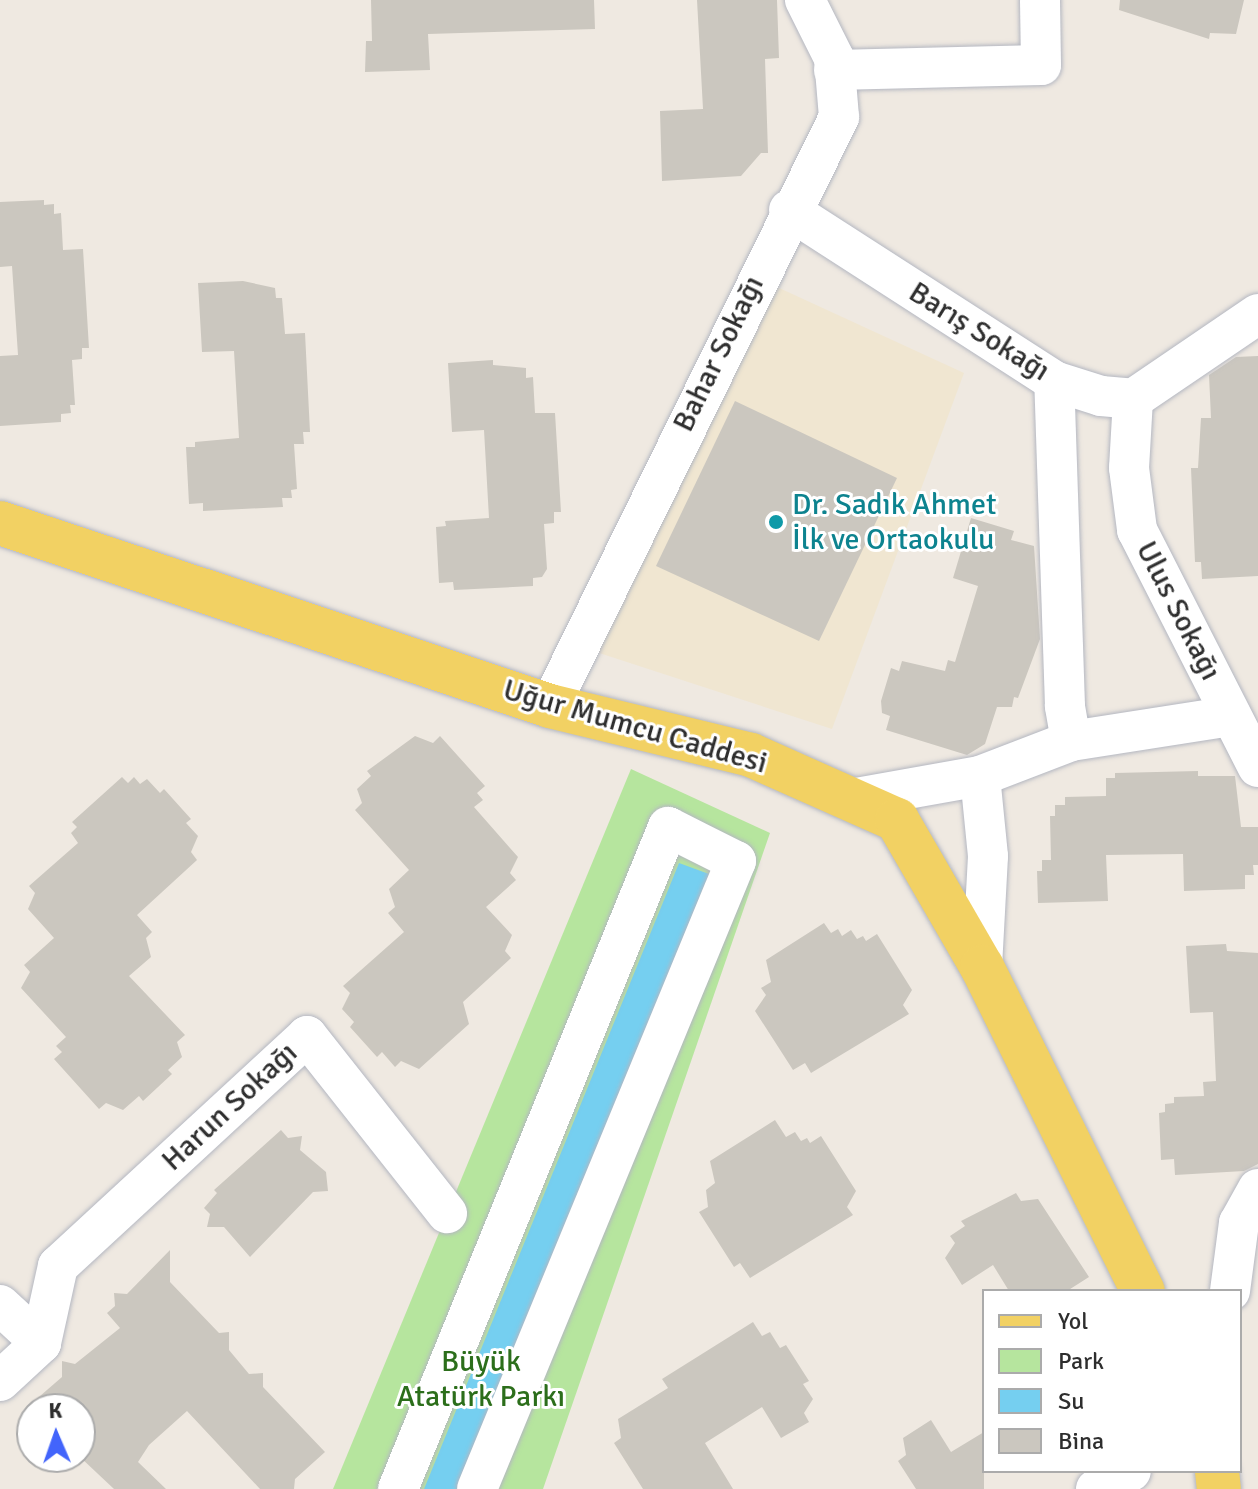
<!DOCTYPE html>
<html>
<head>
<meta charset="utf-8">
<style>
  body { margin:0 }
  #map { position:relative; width:1258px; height:1489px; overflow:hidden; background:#efe9e1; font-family:Signika,sans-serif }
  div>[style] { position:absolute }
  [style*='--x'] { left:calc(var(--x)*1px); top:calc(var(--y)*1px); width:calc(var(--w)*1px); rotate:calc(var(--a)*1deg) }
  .education>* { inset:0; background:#f0e6d1 }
  .green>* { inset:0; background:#b6e59e }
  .water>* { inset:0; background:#75cff0 }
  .building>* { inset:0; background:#cbc7bf }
  .roads { filter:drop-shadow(0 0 2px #b4b7c1) drop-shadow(0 0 2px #b4b7c1) }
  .minor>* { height:40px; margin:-20px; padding:0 20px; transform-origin:20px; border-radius:20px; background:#fff }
  .major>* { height:44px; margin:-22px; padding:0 22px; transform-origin:22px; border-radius:22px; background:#f2d163 }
  .dots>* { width:22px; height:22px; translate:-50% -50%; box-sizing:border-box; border:4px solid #fff; border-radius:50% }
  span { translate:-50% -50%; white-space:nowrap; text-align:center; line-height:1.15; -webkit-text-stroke:6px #fff; paint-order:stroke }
  .street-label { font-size:30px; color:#2e2e2e }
  .culture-label { font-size:30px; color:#0d838f }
  .left { translate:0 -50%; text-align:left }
  .park-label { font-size:30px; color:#2c6e1b }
  .legend { position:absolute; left:982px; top:1289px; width:260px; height:184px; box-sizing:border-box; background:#fff; border:2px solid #ababab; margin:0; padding:10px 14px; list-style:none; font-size:24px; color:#2e2e2e }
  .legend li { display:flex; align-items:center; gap:16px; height:40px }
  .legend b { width:40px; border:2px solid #ababab }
  .north { position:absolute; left:16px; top:1393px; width:80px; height:80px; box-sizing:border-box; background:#fff; border:2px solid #ababab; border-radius:50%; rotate:358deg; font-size:22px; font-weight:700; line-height:32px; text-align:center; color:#2e2e2e }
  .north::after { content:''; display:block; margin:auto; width:28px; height:36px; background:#4264fb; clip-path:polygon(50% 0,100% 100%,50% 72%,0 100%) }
</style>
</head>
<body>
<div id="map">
  <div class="education">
    <i style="clip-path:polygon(764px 281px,964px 373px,832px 729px,587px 649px)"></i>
  </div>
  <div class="green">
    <i style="clip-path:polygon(631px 769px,770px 833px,543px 1489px,333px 1489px)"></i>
  </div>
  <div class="water">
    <i style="clip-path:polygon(679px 863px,709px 874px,460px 1489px,424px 1489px)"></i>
  </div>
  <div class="building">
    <i style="clip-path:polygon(371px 0,594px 0,595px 29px,428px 34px,430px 70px,365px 72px,366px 41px,372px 41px)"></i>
    <i style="clip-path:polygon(697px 0,777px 0,779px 58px,765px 59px,768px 153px,761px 153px,741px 176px,662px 181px,660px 111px,703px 109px)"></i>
    <i style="clip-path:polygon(1120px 0,1244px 0,1236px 34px,1210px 33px,1209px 39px,1119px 10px)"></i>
    <i style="clip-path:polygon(44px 200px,44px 205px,54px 204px,54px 214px,61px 213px,63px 250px,83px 249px,89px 348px,82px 348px,82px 359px,72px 360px,75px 405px,70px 405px,71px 413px,61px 414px,61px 422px,0 426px,0 356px,18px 355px,12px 266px,0 267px,0 202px)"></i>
    <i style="clip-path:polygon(243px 281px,275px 288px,276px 298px,282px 298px,285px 334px,305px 333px,310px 432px,303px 432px,304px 444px,294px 444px,297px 489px,291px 490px,292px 498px,282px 498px,283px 507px,203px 511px,203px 503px,189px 504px,186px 447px,195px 447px,195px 442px,239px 438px,234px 351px,202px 352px,198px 283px)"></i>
    <i style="clip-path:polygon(1258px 356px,1258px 576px,1202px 579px,1201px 562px,1195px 562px,1191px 468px,1198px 468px,1201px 418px,1211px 418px,1209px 375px,1236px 357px)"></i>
    <i style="clip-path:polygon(493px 360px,493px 365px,526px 368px,526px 378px,533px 377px,535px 413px,555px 413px,561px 512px,554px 512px,554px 523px,544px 524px,547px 569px,542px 577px,533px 578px,533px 586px,454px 590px,453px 582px,439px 583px,436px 527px,446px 526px,445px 521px,489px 518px,484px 430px,452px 432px,448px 363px)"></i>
    <i style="clip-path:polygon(735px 401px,897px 478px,819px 641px,656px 566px)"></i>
    <i style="clip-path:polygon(971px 518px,1014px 531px,1011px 540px,1034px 546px,1040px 639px,1018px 698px,1014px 697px,1012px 707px,997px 707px,985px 744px,967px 755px,886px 730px,890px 716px,882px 713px,881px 701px,891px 668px,899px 671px,902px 661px,945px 671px,948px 660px,955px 662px,978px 586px,953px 578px)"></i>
    <i style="clip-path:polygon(415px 736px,433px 743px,440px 736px,485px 786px,477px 793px,483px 800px,474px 807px,518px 857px,510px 873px,516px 880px,486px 907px,512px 935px,505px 951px,511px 958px,463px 1002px,469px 1024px,419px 1069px,401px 1061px,395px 1067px,382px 1052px,377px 1057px,350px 1027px,354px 1022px,342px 1009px,350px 993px,343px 986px,404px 932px,388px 913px,395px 907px,389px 889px,409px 870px,355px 810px,362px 803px,357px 789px,371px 776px,367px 771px)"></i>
    <i style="clip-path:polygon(1198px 771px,1198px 776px,1235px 776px,1241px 827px,1258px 827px,1258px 865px,1253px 865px,1254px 875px,1245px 875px,1245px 889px,1184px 891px,1183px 854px,1106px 855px,1108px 901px,1038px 903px,1037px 871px,1042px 871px,1042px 860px,1051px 860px,1050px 816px,1055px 816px,1055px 805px,1065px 805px,1065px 797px,1106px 796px,1106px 778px,1115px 778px,1115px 773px)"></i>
    <i style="clip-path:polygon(122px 777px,128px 783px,134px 777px,140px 784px,147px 779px,160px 793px,164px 789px,191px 819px,186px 823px,198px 836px,191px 852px,197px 860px,137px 915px,152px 932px,146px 938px,151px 957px,129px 976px,185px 1035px,177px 1042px,182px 1057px,168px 1070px,172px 1074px,143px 1101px,139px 1096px,123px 1110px,106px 1103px,99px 1109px,54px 1059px,62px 1052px,56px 1046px,66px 1037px,21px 988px,30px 972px,24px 965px,54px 938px,28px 909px,35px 893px,29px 886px,78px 843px,71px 833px,77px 827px,72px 822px)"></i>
    <i style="clip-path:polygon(824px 923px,831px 933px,838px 929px,842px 936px,851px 930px,857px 939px,863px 936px,866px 941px,877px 934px,912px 990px,903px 1005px,909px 1014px,811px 1073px,805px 1063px,793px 1070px,755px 1011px,766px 995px,761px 988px,771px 982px,766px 960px)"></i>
    <i style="clip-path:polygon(1226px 944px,1227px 951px,1258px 953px,1258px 1164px,1244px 1171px,1175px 1175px,1174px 1159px,1161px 1160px,1159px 1113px,1165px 1112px,1165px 1104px,1174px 1103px,1174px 1097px,1204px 1096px,1203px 1082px,1216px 1081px,1213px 1012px,1190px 1013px,1186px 946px)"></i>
    <i style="clip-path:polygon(775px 1120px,786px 1137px,795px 1132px,801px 1141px,807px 1138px,810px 1143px,821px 1136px,856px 1191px,847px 1207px,853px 1215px,750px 1278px,740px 1263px,734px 1267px,699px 1212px,708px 1207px,706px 1190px,715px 1183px,710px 1161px)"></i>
    <i style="clip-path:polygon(281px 1130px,288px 1138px,302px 1136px,300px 1150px,326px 1172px,328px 1191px,313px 1192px,250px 1257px,224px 1227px,207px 1227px,210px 1214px,204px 1208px,217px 1193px,214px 1190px)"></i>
    <i style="clip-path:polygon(1016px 1193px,1021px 1201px,1038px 1199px,1089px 1277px,1067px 1291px,1009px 1291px,993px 1265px,962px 1285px,945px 1258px,955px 1243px,950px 1236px,965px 1226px,961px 1221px)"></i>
    <i style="clip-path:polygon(170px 1250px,170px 1282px,219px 1333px,229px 1332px,229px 1350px,249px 1374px,263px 1373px,263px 1387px,325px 1452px,295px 1479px,294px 1489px,260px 1489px,187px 1411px,149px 1445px,138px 1462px,166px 1489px,114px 1489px,80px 1457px,80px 1409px,25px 1409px,62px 1377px,62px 1361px,75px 1364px,120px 1328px,107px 1313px,115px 1306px,114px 1293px,127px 1294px)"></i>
    <i style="clip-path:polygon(753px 1322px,762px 1336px,770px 1332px,780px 1348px,786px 1345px,809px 1381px,803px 1384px,813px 1399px,804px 1413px,809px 1422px,781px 1438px,762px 1407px,705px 1443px,733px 1489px,643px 1489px,614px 1443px,621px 1438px,618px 1419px,668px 1388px,662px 1379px)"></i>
    <i style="clip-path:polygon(931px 1420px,951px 1452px,984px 1432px,984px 1489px,916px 1489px,898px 1461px,906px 1455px,903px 1438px)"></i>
  </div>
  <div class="roads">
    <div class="minor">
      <i style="--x:834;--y:70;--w:207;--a:-1.4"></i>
      <i style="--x:1041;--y:65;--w:65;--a:-90.9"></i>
      <i style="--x:789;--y:210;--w:315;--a:32.8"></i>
      <i style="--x:1054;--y:381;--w:49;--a:17.7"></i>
      <i style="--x:1101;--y:396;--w:32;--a:5"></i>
      <i style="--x:1133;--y:399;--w:151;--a:-34.2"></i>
      <i style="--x:1133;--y:399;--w:69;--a:93.3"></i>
      <i style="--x:1129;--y:468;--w:63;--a:82.6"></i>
      <i style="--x:1137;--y:530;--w:266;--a:63"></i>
      <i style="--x:550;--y:706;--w:656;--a:-63.86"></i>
      <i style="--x:839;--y:117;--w:59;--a:-94.8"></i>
      <i style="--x:834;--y:58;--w:65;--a:-116.6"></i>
      <i style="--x:1071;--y:741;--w:162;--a:-8.9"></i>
      <i style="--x:851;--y:799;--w:131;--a:-10.1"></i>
      <i style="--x:982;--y:967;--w:111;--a:-86.9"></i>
      <i style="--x:988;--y:856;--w:80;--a:-95.7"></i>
      <i style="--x:980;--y:776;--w:97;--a:-21"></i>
      <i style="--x:1071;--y:741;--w:36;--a:-100"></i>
      <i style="--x:1065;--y:706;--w:325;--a:-91.9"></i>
      <i style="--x:1230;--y:1291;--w:69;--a:-82.5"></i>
      <i style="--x:1239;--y:1223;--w:39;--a:-61"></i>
      <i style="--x:0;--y:1305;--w:56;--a:42.8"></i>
      <i style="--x:0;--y:1381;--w:56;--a:-42.8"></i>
      <i style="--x:41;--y:1343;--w:79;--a:-77.6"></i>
      <i style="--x:58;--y:1266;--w:339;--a:-42.7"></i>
      <i style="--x:307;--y:1036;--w:226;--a:51.7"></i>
      <i style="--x:398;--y:1489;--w:715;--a:-67.81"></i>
      <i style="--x:668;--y:827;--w:76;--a:26.6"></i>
      <i style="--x:736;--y:861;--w:679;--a:112.41"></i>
      <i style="--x:1096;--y:1489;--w:39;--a:-27"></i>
    </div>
    <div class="major">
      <i style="--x:0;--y:523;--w:580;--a:18.4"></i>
      <i style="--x:550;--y:706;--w:207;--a:13.7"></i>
      <i style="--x:751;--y:755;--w:160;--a:24"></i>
      <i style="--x:897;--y:820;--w:170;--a:60"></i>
      <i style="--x:982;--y:967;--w:362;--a:63.6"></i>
      <i style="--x:1217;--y:1471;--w:18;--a:84"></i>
    </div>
  </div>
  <div class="dots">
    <i style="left:776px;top:522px;background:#0f9aa8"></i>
  </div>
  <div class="street-label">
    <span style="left:979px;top:332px;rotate:32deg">Barış Sokağı</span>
    <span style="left:719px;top:354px;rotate:-64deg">Bahar Sokağı</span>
    <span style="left:1178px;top:611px;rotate:63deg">Ulus Sokağı</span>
    <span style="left:635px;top:727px;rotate:16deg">Uğur Mumcu Caddesi</span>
    <span style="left:230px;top:1107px;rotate:-43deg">Harun Sokağı</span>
  </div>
  <div class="culture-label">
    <span class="left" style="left:792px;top:522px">Dr. Sadık Ahmet<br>İlk ve Ortaokulu</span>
  </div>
  <div class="park-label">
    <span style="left:481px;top:1379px">Büyük<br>Atatürk Parkı</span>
  </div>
  <ul class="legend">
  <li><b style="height:10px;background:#f2d163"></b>Yol</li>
  <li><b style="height:22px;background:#b6e59e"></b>Park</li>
  <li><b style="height:22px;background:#75cff0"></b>Su</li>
  <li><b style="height:22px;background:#cbc7bf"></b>Bina</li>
  </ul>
  <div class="north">K</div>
</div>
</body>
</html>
